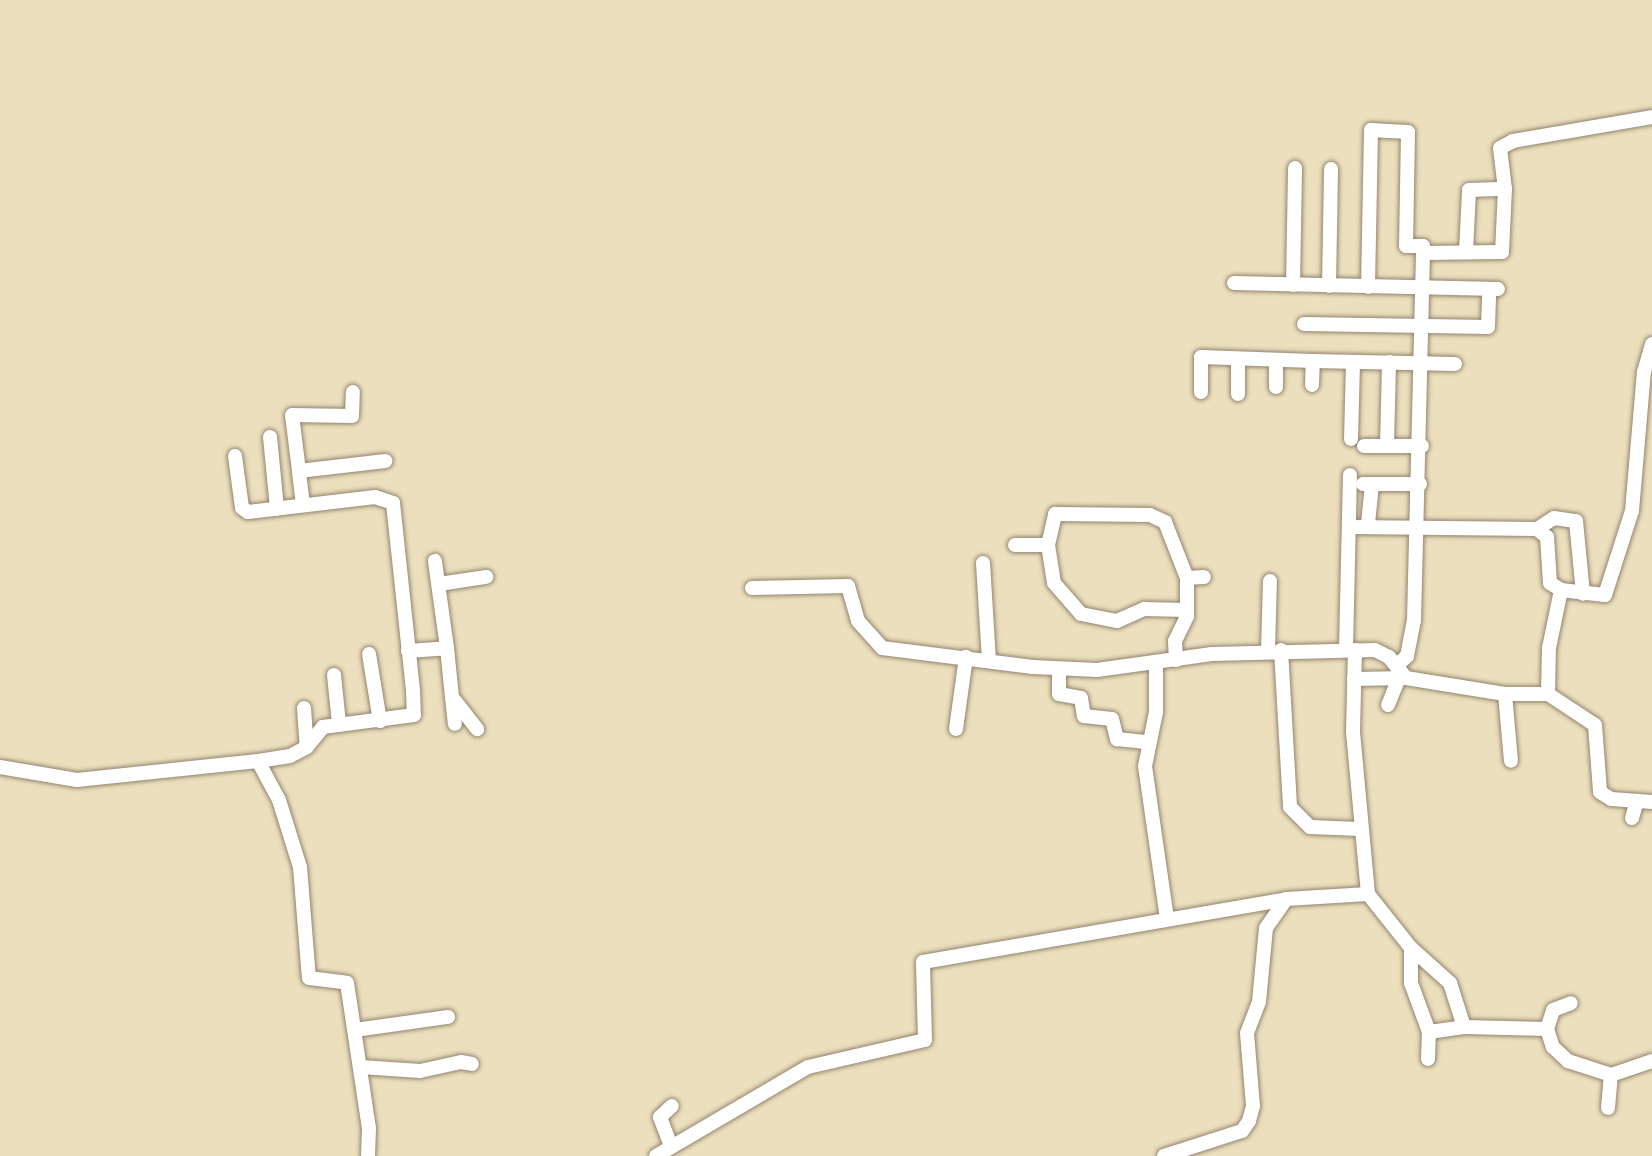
<!DOCTYPE html>
<html>
<head>
<meta charset="utf-8">
<style>
  body { margin:0 }
  #map { position:relative; width:1652px; height:1156px; overflow:hidden; background:#ebdfbd; font-family:Alegreya,serif }
  div>[style] { position:absolute }
  [style*='--x'] { left:calc(var(--x)*1px); top:calc(var(--y)*1px); width:calc(var(--w)*1px); rotate:calc(var(--a)*1deg) }
  .roads { filter:drop-shadow(0 0 2px #93846e) drop-shadow(0 0 2px #93846e) }
  .minor>* { height:14px; margin:-7px; padding:0 7px; transform-origin:7px; border-radius:7px; background:#fff }
  span { translate:-50% -50%; white-space:nowrap; text-align:center; line-height:1.15; -webkit-text-stroke:6px #f7f3e8; paint-order:stroke }
</style>
</head>
<body>
<div id="map">
  <div class="roads">
    <div class="minor">
      <i style="--x:1466;--y:252;--w:62;--a:-87.2"></i>
      <i style="--x:1469;--y:190;--w:36;--a:-2"></i>
      <i style="--x:1234;--y:283;--w:264;--a:1.3"></i>
      <i style="--x:1293;--y:285;--w:117;--a:-89"></i>
      <i style="--x:1329;--y:286;--w:117;--a:-89"></i>
      <i style="--x:1368;--y:287;--w:157;--a:-88.9"></i>
      <i style="--x:1371;--y:130;--w:37;--a:3"></i>
      <i style="--x:1408;--y:132;--w:114;--a:91"></i>
      <i style="--x:1406;--y:246;--w:17;--a:0"></i>
      <i style="--x:1423;--y:246;--w:7;--a:90"></i>
      <i style="--x:1304;--y:324;--w:184;--a:0.9"></i>
      <i style="--x:1488;--y:327;--w:38;--a:-88"></i>
      <i style="--x:1312;--y:385;--w:24;--a:-88"></i>
      <i style="--x:1313;--y:361;--w:142;--a:1.2"></i>
      <i style="--x:1276;--y:387;--w:27;--a:-90"></i>
      <i style="--x:1201;--y:392;--w:35;--a:-90"></i>
      <i style="--x:1201;--y:357;--w:112;--a:2"></i>
      <i style="--x:1238;--y:394;--w:35;--a:-90"></i>
      <i style="--x:270;--y:437;--w:72;--a:84.4"></i>
      <i style="--x:1351;--y:439;--w:77;--a:-88.5"></i>
      <i style="--x:1364;--y:446;--w:58;--a:0"></i>
      <i style="--x:1387;--y:446;--w:84;--a:-88.6"></i>
      <i style="--x:235;--y:456;--w:52;--a:82.3"></i>
      <i style="--x:242;--y:508;--w:7;--a:34"></i>
      <i style="--x:248;--y:512;--w:128;--a:-6.7"></i>
      <i style="--x:375;--y:497;--w:19;--a:18"></i>
      <i style="--x:393;--y:503;--w:188;--a:83.9"></i>
      <i style="--x:413;--y:690;--w:25;--a:88"></i>
      <i style="--x:414;--y:715;--w:92;--a:172.5"></i>
      <i style="--x:323;--y:727;--w:26;--a:129"></i>
      <i style="--x:307;--y:747;--w:19;--a:152"></i>
      <i style="--x:290;--y:756;--w:32;--a:171"></i>
      <i style="--x:299;--y:471;--w:56;--a:-97.1"></i>
      <i style="--x:292;--y:415;--w:60;--a:1"></i>
      <i style="--x:352;--y:416;--w:24;--a:-88"></i>
      <i style="--x:1363;--y:484;--w:57;--a:0"></i>
      <i style="--x:303;--y:505;--w:34;--a:-97"></i>
      <i style="--x:299;--y:471;--w:87;--a:-6.6"></i>
      <i style="--x:1368;--y:524;--w:40;--a:-84.3"></i>
      <i style="--x:1350;--y:527;--w:187;--a:0.6"></i>
      <i style="--x:1537;--y:529;--w:13;--a:39"></i>
      <i style="--x:1547;--y:537;--w:46;--a:86.3"></i>
      <i style="--x:1550;--y:583;--w:13;--a:32"></i>
      <i style="--x:1537;--y:529;--w:20;--a:-33"></i>
      <i style="--x:1554;--y:518;--w:22;--a:8"></i>
      <i style="--x:1576;--y:521;--w:73;--a:84.5"></i>
      <i style="--x:1015;--y:545;--w:33;--a:0"></i>
      <i style="--x:1048;--y:545;--w:32;--a:-77"></i>
      <i style="--x:1055;--y:514;--w:95;--a:0.6"></i>
      <i style="--x:1150;--y:515;--w:17;--a:25"></i>
      <i style="--x:1165;--y:522;--w:60;--a:68.6"></i>
      <i style="--x:1048;--y:545;--w:38;--a:81"></i>
      <i style="--x:1054;--y:583;--w:41;--a:48.9"></i>
      <i style="--x:1081;--y:614;--w:37;--a:11"></i>
      <i style="--x:1117;--y:621;--w:30;--a:-24"></i>
      <i style="--x:1144;--y:609;--w:43;--a:1.3"></i>
      <i style="--x:983;--y:563;--w:97;--a:86.5"></i>
      <i style="--x:439;--y:584;--w:48;--a:-8.5"></i>
      <i style="--x:752;--y:588;--w:96;--a:-1.2"></i>
      <i style="--x:848;--y:586;--w:36;--a:74"></i>
      <i style="--x:858;--y:621;--w:36;--a:48"></i>
      <i style="--x:882;--y:648;--w:152;--a:7.2"></i>
      <i style="--x:1033;--y:667;--w:64;--a:2.7"></i>
      <i style="--x:1097;--y:670;--w:116;--a:-7.9"></i>
      <i style="--x:1212;--y:654;--w:163;--a:-1.4"></i>
      <i style="--x:1375;--y:650;--w:16;--a:27"></i>
      <i style="--x:1389;--y:657;--w:27;--a:51"></i>
      <i style="--x:1406;--y:678;--w:100;--a:9.2"></i>
      <i style="--x:1505;--y:694;--w:43;--a:0"></i>
      <i style="--x:1548;--y:694;--w:56;--a:33.4"></i>
      <i style="--x:1595;--y:725;--w:67;--a:85.7"></i>
      <i style="--x:1600;--y:792;--w:13;--a:32"></i>
      <i style="--x:1611;--y:799;--w:41;--a:4.2"></i>
      <i style="--x:447;--y:648;--w:49;--a:84.2"></i>
      <i style="--x:452;--y:697;--w:41;--a:52"></i>
      <i style="--x:1346;--y:649;--w:174;--a:-88.7"></i>
      <i style="--x:1281;--y:650;--w:157;--a:86.7"></i>
      <i style="--x:1290;--y:807;--w:28;--a:45"></i>
      <i style="--x:1310;--y:827;--w:49;--a:2.3"></i>
      <i style="--x:1355;--y:650;--w:82;--a:91.4"></i>
      <i style="--x:1353;--y:732;--w:163;--a:84.7"></i>
      <i style="--x:408;--y:651;--w:39;--a:-4"></i>
      <i style="--x:447;--y:648;--w:88;--a:-97.9"></i>
      <i style="--x:1268;--y:651;--w:70;--a:-88.4"></i>
      <i style="--x:369;--y:654;--w:68;--a:80.7"></i>
      <i style="--x:1176;--y:660;--w:19;--a:-93"></i>
      <i style="--x:1175;--y:641;--w:28;--a:-64"></i>
      <i style="--x:1187;--y:616;--w:38;--a:-90"></i>
      <i style="--x:1187;--y:578;--w:17;--a:-3"></i>
      <i style="--x:1156;--y:663;--w:49;--a:90"></i>
      <i style="--x:1156;--y:712;--w:55;--a:101.5"></i>
      <i style="--x:1145;--y:766;--w:155;--a:81.8"></i>
      <i style="--x:1396;--y:666;--w:15;--a:-42"></i>
      <i style="--x:1407;--y:656;--w:36;--a:-79"></i>
      <i style="--x:1414;--y:621;--w:368;--a:-88.6"></i>
      <i style="--x:1423;--y:253;--w:79;--a:-0.7"></i>
      <i style="--x:1502;--y:252;--w:63;--a:-87.3"></i>
      <i style="--x:1505;--y:189;--w:41;--a:-97"></i>
      <i style="--x:1500;--y:148;--w:15;--a:-28"></i>
      <i style="--x:1513;--y:141;--w:141;--a:-9.8"></i>
      <i style="--x:1059;--y:669;--w:25;--a:90"></i>
      <i style="--x:1059;--y:694;--w:22;--a:10"></i>
      <i style="--x:1081;--y:698;--w:18;--a:81"></i>
      <i style="--x:1084;--y:716;--w:28;--a:6"></i>
      <i style="--x:1112;--y:719;--w:21;--a:76"></i>
      <i style="--x:1117;--y:739;--w:31;--a:6"></i>
      <i style="--x:334;--y:675;--w:48;--a:84.1"></i>
      <i style="--x:1354;--y:679;--w:52;--a:-1.1"></i>
      <i style="--x:1505;--y:694;--w:67;--a:84.9"></i>
      <i style="--x:1548;--y:694;--w:46;--a:-88.8"></i>
      <i style="--x:1549;--y:648;--w:59;--a:-78.3"></i>
      <i style="--x:1561;--y:590;--w:44;--a:6.5"></i>
      <i style="--x:1605;--y:595;--w:88;--a:-72.2"></i>
      <i style="--x:1632;--y:511;--w:140;--a:-85.1"></i>
      <i style="--x:1644;--y:372;--w:29;--a:-74"></i>
      <i style="--x:452;--y:697;--w:27;--a:84"></i>
      <i style="--x:1388;--y:705;--w:29;--a:-68"></i>
      <i style="--x:304;--y:708;--w:39;--a:86"></i>
      <i style="--x:956;--y:729;--w:73;--a:-82.1"></i>
      <i style="--x:0;--y:767;--w:78;--a:9.6"></i>
      <i style="--x:77;--y:780;--w:182;--a:-6"></i>
      <i style="--x:258;--y:761;--w:44;--a:61.7"></i>
      <i style="--x:279;--y:800;--w:70;--a:72.6"></i>
      <i style="--x:300;--y:867;--w:111;--a:85.4"></i>
      <i style="--x:309;--y:978;--w:38;--a:7"></i>
      <i style="--x:347;--y:983;--w:147;--a:81.4"></i>
      <i style="--x:369;--y:1128;--w:28;--a:92"></i>
      <i style="--x:1632;--y:818;--w:18;--a:-74"></i>
      <i style="--x:1411;--y:948;--w:35;--a:90"></i>
      <i style="--x:1411;--y:983;--w:52;--a:69.8"></i>
      <i style="--x:1547;--y:1029;--w:20;--a:-72"></i>
      <i style="--x:1553;--y:1010;--w:19;--a:-21"></i>
      <i style="--x:355;--y:1030;--w:94;--a:-8"></i>
      <i style="--x:1428;--y:1059;--w:27;--a:-88"></i>
      <i style="--x:1429;--y:1032;--w:35;--a:-8"></i>
      <i style="--x:361;--y:1067;--w:59;--a:3.9"></i>
      <i style="--x:420;--y:1071;--w:42;--a:-12.4"></i>
      <i style="--x:461;--y:1062;--w:11;--a:10"></i>
      <i style="--x:1608;--y:1108;--w:33;--a:-85"></i>
      <i style="--x:671;--y:1146;--w:31;--a:-111"></i>
      <i style="--x:660;--y:1117;--w:16;--a:-43"></i>
      <i style="--x:656;--y:1156;--w:176;--a:-30.4"></i>
      <i style="--x:808;--y:1067;--w:120;--a:-13"></i>
      <i style="--x:925;--y:1040;--w:78;--a:-91.5"></i>
      <i style="--x:923;--y:962;--w:368;--a:-9.8"></i>
      <i style="--x:1286;--y:899;--w:82;--a:-3.5"></i>
      <i style="--x:1368;--y:894;--w:69;--a:51.5"></i>
      <i style="--x:1411;--y:948;--w:52;--a:41.9"></i>
      <i style="--x:1450;--y:983;--w:46;--a:72.3"></i>
      <i style="--x:1464;--y:1027;--w:83;--a:1.4"></i>
      <i style="--x:1547;--y:1029;--w:19;--a:72"></i>
      <i style="--x:1553;--y:1047;--w:21;--a:43"></i>
      <i style="--x:1568;--y:1061;--w:45;--a:18"></i>
      <i style="--x:1611;--y:1075;--w:43;--a:-18.9"></i>
      <i style="--x:1164;--y:1156;--w:82;--a:-17.8"></i>
      <i style="--x:1242;--y:1131;--w:12;--a:-55"></i>
      <i style="--x:1249;--y:1121;--w:16;--a:-75"></i>
      <i style="--x:1253;--y:1106;--w:73;--a:-94.7"></i>
      <i style="--x:1247;--y:1033;--w:33;--a:-69"></i>
      <i style="--x:1259;--y:1002;--w:74;--a:-84.6"></i>
      <i style="--x:1266;--y:928;--w:35;--a:-55"></i>
    </div>
  </div>
</div>
</body>
</html>
